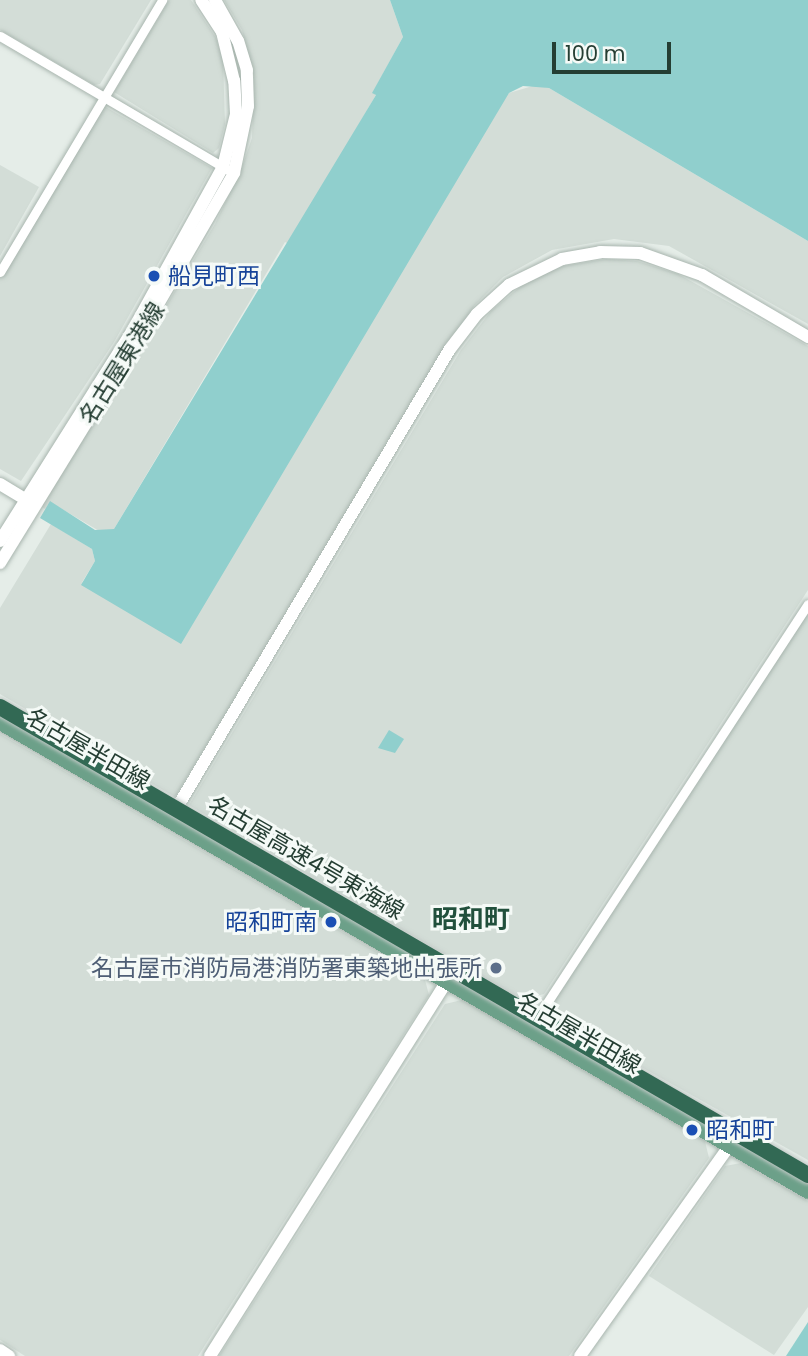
<!DOCTYPE html>
<html>
<head>
<meta charset="utf-8">
<style>
  body { margin:0 }
  #map { position:relative; width:808px; height:1356px; overflow:hidden; background:#e5ede8; font-family:Poppins,"Noto Sans JP",sans-serif }
  div>[style] { position:absolute }
  [style*='--x'] { left:calc(var(--x)*1px); top:calc(var(--y)*1px); width:calc(var(--w)*1px); rotate:calc(var(--a)*1deg) }
  .built>* { inset:0; background:#d3ddd7 }
  .water>* { inset:0; background:#90cfcd }
  .roads { filter:drop-shadow(0 0 2px #a8b5ae) drop-shadow(0 0 2px #a8b5ae) }
  .street>* { height:9px; margin:-4.5px; padding:0 4.5px; transform-origin:4.5px; border-radius:4.5px; background:#fff }
  .secondary>* { height:12px; margin:-6px; padding:0 6px; transform-origin:6px; border-radius:6px; background:#fff }
  .primary>* { height:14px; margin:-7px; padding:0 7px; transform-origin:7px; border-radius:7px; background:#6ca089 }
  .bridges { filter:drop-shadow(0 0 2px #c2c9c6) drop-shadow(0 0 2px #c2c9c6) }
  .highway-bridge>* { height:16px; margin:-8px; padding:0 8px; transform-origin:8px; border-radius:8px; background:#326954 }
  .dots>* { width:19px; height:19px; translate:-50% -50%; box-sizing:border-box; border:4px solid #f5faf7; border-radius:50% }
  span { translate:-50% -50%; white-space:nowrap; text-align:center; line-height:1.15; -webkit-text-stroke:6px #f5faf7; paint-order:stroke }
  .transit-label { font-size:23px; color:#164399 }
  .left { translate:0 -50%; text-align:left }
  .right { translate:-100% -50%; text-align:right }
  .street-label { font-size:23px; color:#253e33 }
  .service-label { font-size:23px; color:#4e5e75 }
  .quarter-label { font-size:26px; color:#21503c; font-weight:700 }
  .scale { position:absolute; left:552px; top:42px; width:119px; height:32px; box-sizing:border-box; border:4px solid #253e33; border-top:0; padding-left:9px; font-size:21px; line-height:24px; white-space:nowrap; color:#253e33; -webkit-text-stroke:5px #f5faf7; paint-order:stroke }
</style>
</head>
<body>
<div id="map">
  <div class="built">
    <i style="clip-path:polygon(0 0,151px 0,100px 84px,94px 85px,0 30px)"></i>
    <i style="clip-path:polygon(169px 0,191px 0,216px 38px,223px 60px,225px 124px,219px 148px,213px 153px,114px 92px)"></i>
    <i style="clip-path:polygon(224px 0,390px 0,403px 37px,373px 92px,376px 95px,289px 244px,285px 242px,114px 529px,101px 532px,50px 502px,45px 509px,37px 504px,117px 388px,215px 224px,242px 167px,252px 138px,254px 77px,242px 30px)"></i>
    <i style="clip-path:polygon(536px 85px,549px 88px,808px 241px,808px 324px,669px 246px,614px 239px,552px 250px,503px 277px,474px 306px,175px 797px,0 694px,0 608px,51px 524px,92px 549px,95px 561px,81px 584px,509px 93px)"></i>
    <i style="clip-path:polygon(102px 105px,212px 168px,114px 342px,21px 481px,0 469px,0 278px)"></i>
    <i style="clip-path:polygon(0 165px,39px 187px,0 256px)"></i>
    <i style="clip-path:polygon(606px 259px,637px 261px,678px 274px,808px 346px,808px 590px,544px 994px,522px 1000px,189px 805px,461px 350px,491px 311px,527px 281px,563px 266px)"></i>
    <i style="clip-path:polygon(808px 610px,808px 1160px,559px 1021px,555px 999px)"></i>
    <i style="clip-path:polygon(0 734px,425px 980px,429px 995px,198px 1356px,25px 1356px,0 1340px)"></i>
    <i style="clip-path:polygon(466px 999px,704px 1137px,709px 1158px,569px 1356px,219px 1356px,445px 1004px)"></i>
    <i style="clip-path:polygon(741px 1163px,808px 1201px,808px 1307px,774px 1355px,649px 1276px,725px 1166px)"></i>
  </div>
  <div class="water">
    <i style="clip-path:polygon(390px 0,808px 0,808px 241px,549px 88px,523px 86px,509px 93px,181px 644px,81px 585px,95px 561px,92px 549px,40px 518px,50px 501px,95px 530px,114px 529px,376px 95px,372px 93px,403px 37px)"></i>
    <i style="clip-path:polygon(389px 730px,404px 739px,395px 753px,378px 748px)"></i>
    <i style="clip-path:polygon(808px 1322px,808px 1356px,786px 1356px)"></i>
  </div>
  <div class="roads">
    <div class="street">
      <i style="--x:0;--y:36;--w:264;--a:30.4"></i>
      <i style="--x:0;--y:272;--w:317;--a:-59.2"></i>
      <i style="--x:535;--y:1021;--w:498;--a:-56.8"></i>
    </div>
    <div class="secondary">
      <i style="--x:0;--y:484;--w:35;--a:31"></i>
      <i style="--x:0;--y:541;--w:252;--a:-57.8"></i>
      <i style="--x:134;--y:328;--w:184;--a:-61.1"></i>
      <i style="--x:223;--y:167;--w:55;--a:-76.2"></i>
      <i style="--x:236;--y:114;--w:33;--a:-93"></i>
      <i style="--x:234;--y:81;--w:50;--a:-103.8"></i>
      <i style="--x:222;--y:32;--w:38;--a:-123"></i>
      <i style="--x:0;--y:563;--w:271;--a:-58.4"></i>
      <i style="--x:142;--y:332;--w:184;--a:-59.9"></i>
      <i style="--x:234;--y:173;--w:68;--a:-78.2"></i>
      <i style="--x:248;--y:106;--w:36;--a:-92"></i>
      <i style="--x:247;--y:70;--w:30;--a:-107"></i>
      <i style="--x:238;--y:41;--w:47;--a:-119.3"></i>
      <i style="--x:172;--y:816;--w:543;--a:-59.24"></i>
      <i style="--x:450;--y:349;--w:44;--a:-52.4"></i>
      <i style="--x:477;--y:314;--w:43;--a:-42.2"></i>
      <i style="--x:509;--y:285;--w:59;--a:-26.1"></i>
      <i style="--x:562;--y:259;--w:39;--a:-10"></i>
      <i style="--x:600;--y:252;--w:40;--a:1.4"></i>
      <i style="--x:640;--y:253;--w:66;--a:19.5"></i>
      <i style="--x:702;--y:275;--w:123;--a:30.3"></i>
      <i style="--x:0;--y:1350;--w:11;--a:34"></i>
      <i style="--x:210;--y:1356;--w:442;--a:-57.7"></i>
      <i style="--x:580;--y:1356;--w:257;--a:-54.6"></i>
    </div>
    <div class="primary">
      <i style="--x:0;--y:723;--w:934;--a:30.13"></i>
    </div>
  </div>
  <div class="bridges">
    <div class="highway-bridge">
      <i style="--x:0;--y:707;--w:934;--a:30.08"></i>
    </div>
  </div>
  <div class="dots">
    <i style="left:154px;top:276px;background:#1a4fb4"></i>
    <i style="left:331px;top:922px;background:#1a4fb4"></i>
    <i style="left:496px;top:968px;background:#5c6f8a"></i>
    <i style="left:692px;top:1130px;background:#1a4fb4"></i>
  </div>
  <div class="transit-label">
    <span class="left" style="left:168px;top:276px">船見町西</span>
    <span class="right" style="left:317px;top:922px">昭和町南</span>
    <span class="left" style="left:706px;top:1130px">昭和町</span>
  </div>
  <div class="street-label">
    <span style="left:122px;top:363px;rotate:-58deg">名古屋東港線</span>
    <span style="left:88px;top:749px;rotate:30deg">名古屋半田線</span>
    <span style="left:306px;top:858px;rotate:30deg">名古屋高速4号東海線</span>
    <span style="left:579px;top:1033px;rotate:30deg">名古屋半田線</span>
  </div>
  <div class="service-label">
    <span class="right" style="left:482px;top:968px">名古屋市消防局港消防署東築地出張所</span>
  </div>
  <div class="quarter-label">
    <span style="left:471px;top:920px">昭和町</span>
  </div>
  <div class="scale">100 m</div>
</div>
</body>
</html>
